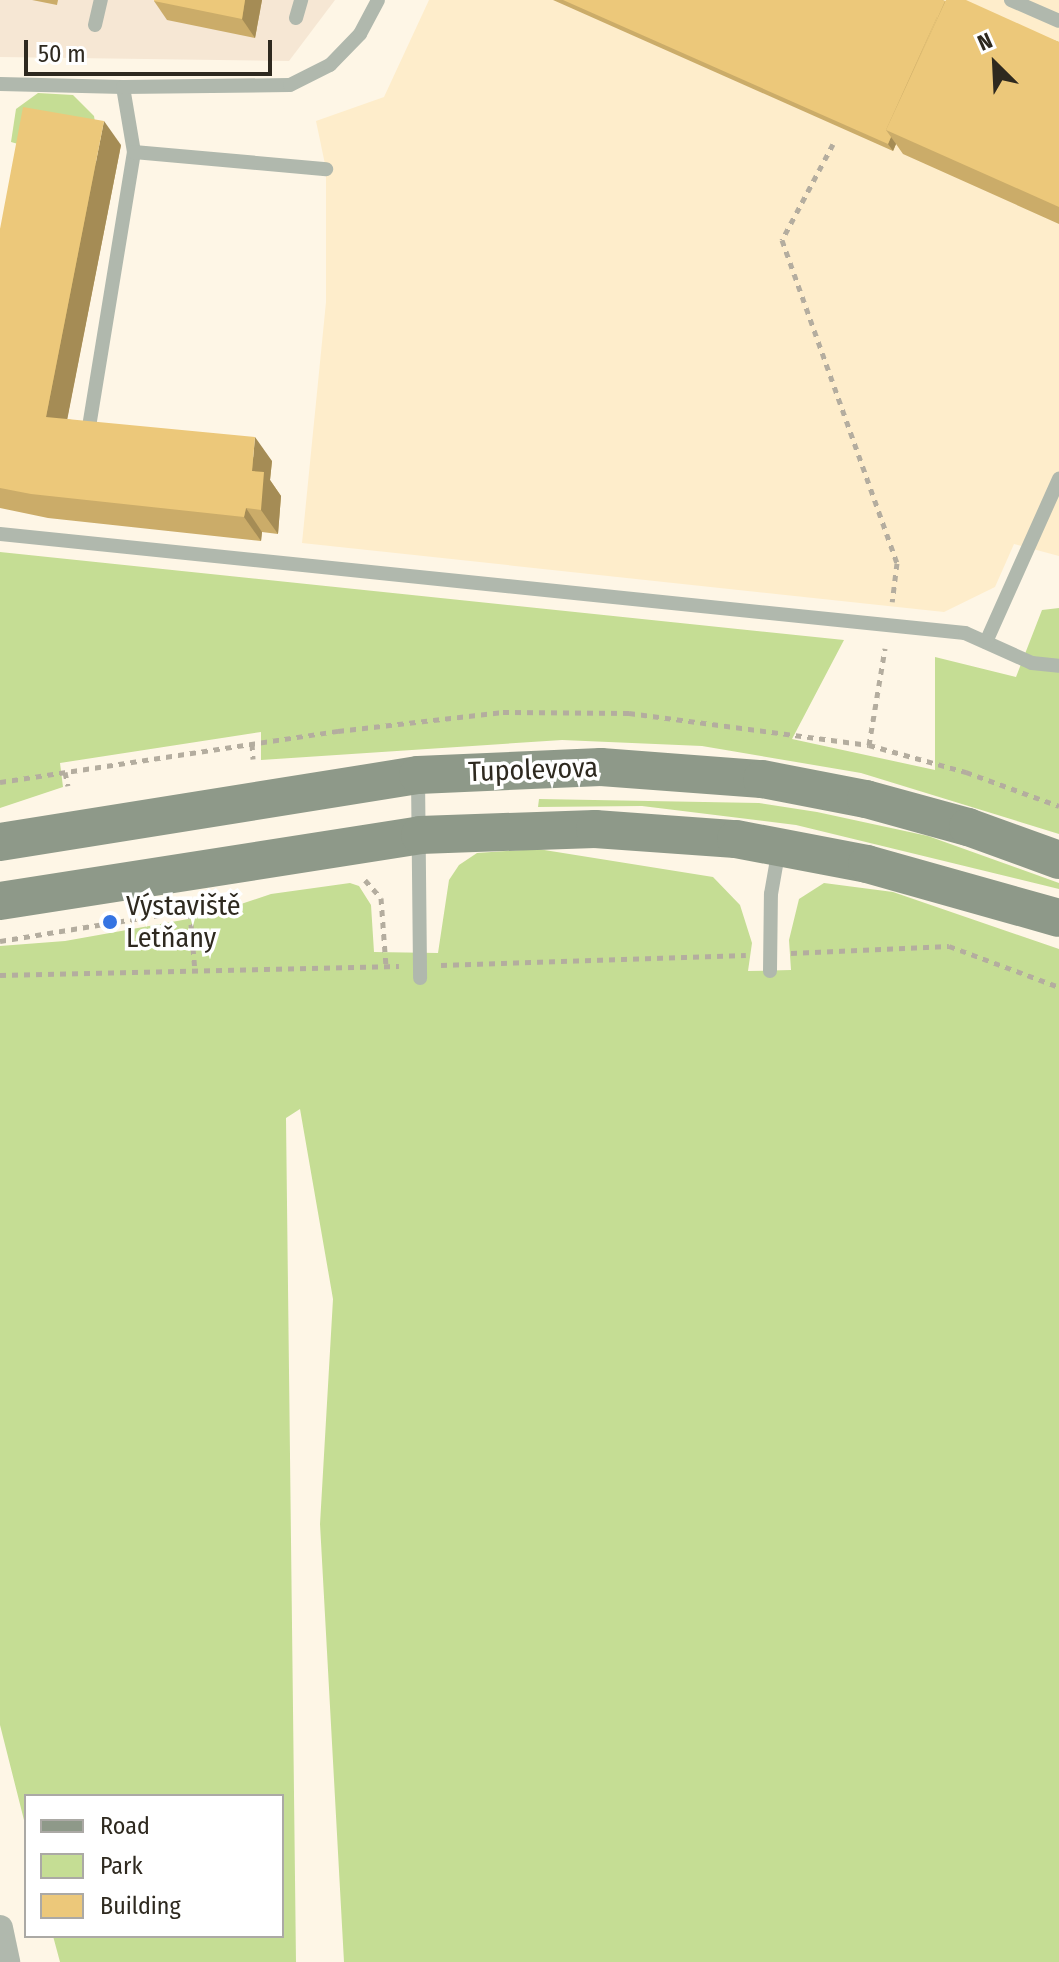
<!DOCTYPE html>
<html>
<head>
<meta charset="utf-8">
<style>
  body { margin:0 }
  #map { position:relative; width:1059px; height:1962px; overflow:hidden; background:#fef6e6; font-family:"Fira Sans Condensed",sans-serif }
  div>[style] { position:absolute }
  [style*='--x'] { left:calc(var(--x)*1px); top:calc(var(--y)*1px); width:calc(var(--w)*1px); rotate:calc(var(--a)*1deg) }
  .built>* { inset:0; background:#feedcb }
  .industrial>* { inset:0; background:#f6e7d4 }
  .green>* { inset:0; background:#c5dd94 }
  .path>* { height:5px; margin-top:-2.5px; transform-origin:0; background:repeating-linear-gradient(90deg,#b4ad9f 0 6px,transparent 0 12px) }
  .lane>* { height:14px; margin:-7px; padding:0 7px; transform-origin:7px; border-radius:7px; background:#b0b8ad }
  .street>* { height:26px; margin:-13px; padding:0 13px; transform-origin:13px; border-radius:13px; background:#b0b8ad }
  .secondary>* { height:38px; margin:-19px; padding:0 19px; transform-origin:19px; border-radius:19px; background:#8e9989 }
  .wall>* { inset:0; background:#cbac69 }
  .shaded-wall>* { inset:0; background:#a58c55 }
  .building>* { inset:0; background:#ecc87a }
  .dots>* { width:22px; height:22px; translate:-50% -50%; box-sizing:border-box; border:4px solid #fff; border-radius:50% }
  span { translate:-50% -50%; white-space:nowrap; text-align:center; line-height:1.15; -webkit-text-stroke:7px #fff; paint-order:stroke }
  .street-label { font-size:28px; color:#2e291f }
  .poi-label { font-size:28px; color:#2e291f }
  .left { translate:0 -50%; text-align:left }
  .legend { position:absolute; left:24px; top:1794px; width:260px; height:144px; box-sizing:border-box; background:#fff; border:2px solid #aba9a5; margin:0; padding:10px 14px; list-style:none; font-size:24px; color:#2e291f }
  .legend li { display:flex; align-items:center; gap:16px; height:40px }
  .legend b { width:40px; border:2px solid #aba9a5 }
  .north { position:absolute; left:955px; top:24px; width:80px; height:80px; -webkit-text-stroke:6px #fff; paint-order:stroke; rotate:336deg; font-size:22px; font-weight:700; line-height:32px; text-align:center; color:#2e291f }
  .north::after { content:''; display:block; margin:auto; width:28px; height:36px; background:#2e291f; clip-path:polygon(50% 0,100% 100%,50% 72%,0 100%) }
  .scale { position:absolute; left:24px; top:40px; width:248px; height:36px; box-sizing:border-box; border:4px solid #2e291f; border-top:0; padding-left:10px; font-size:24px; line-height:28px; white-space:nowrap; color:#2e291f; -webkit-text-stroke:6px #fff; paint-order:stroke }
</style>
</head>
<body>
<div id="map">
  <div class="built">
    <i style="clip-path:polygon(429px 0,1059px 0,1059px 556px,1014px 544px,995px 587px,944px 612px,302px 543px,326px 302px,326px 169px,316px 121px,384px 97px)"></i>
  </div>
  <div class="industrial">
    <i style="clip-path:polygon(0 0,335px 0,289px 61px,0 57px)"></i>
  </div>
  <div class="green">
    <i style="clip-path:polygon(38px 93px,73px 95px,94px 116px,98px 140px,36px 149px,11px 142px,16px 109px)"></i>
    <i style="clip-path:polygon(0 552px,844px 640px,792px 739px,935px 770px,935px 657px,1016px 677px,1042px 610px,1059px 608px,1059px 834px,861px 773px,702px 746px,562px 740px,261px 760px,261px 732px,60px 763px,63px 787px,0 808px)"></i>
    <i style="clip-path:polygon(539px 799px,759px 803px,817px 812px,928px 836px,1059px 883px,1059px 889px,796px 825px,642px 806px,538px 807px)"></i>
    <i style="clip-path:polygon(538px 849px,713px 877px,740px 905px,752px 943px,748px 971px,791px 970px,789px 940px,799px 899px,824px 883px,893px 892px,1059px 949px,1059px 1962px,344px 1962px,320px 1524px,333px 1299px,300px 1109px,286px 1118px,296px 1962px,60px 1962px,53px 1936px,282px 1936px,282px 1796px,26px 1796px,26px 1828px,0 1725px,0 946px,65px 941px,205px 916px,271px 894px,350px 883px,359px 886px,371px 905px,374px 952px,438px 953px,449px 880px,459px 865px,477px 853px)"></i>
  </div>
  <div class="path">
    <i style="--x:833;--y:144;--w:109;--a:118"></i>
    <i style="--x:782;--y:240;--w:343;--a:70.4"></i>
    <i style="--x:897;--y:563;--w:39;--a:97"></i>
    <i style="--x:252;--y:744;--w:15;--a:86"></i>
    <i style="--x:869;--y:745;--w:98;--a:-80.6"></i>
    <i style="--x:65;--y:772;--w:14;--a:78"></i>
    <i style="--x:0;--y:782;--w:342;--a:-8.6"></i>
    <i style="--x:338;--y:731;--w:166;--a:-6.6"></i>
    <i style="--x:503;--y:712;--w:126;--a:0.5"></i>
    <i style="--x:629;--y:713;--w:242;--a:7.6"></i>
    <i style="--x:869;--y:745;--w:101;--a:15.6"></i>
    <i style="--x:966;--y:772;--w:99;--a:20.1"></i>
    <i style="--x:365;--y:880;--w:24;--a:48"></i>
    <i style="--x:381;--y:898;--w:68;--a:85.8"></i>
    <i style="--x:190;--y:912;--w:59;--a:85.2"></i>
    <i style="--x:0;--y:941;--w:223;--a:-9.3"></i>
    <i style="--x:791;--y:953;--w:158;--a:-2.5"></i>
    <i style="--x:949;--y:946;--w:117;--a:20.4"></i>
    <i style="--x:441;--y:965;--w:305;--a:-1.9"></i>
    <i style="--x:0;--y:975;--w:399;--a:-1.3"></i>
  </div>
  <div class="lane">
    <i style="--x:1011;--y:0;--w:52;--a:23.6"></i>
    <i style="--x:296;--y:18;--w:19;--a:-74"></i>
    <i style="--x:95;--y:25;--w:26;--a:-77"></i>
    <i style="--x:0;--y:84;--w:123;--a:1.4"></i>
    <i style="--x:123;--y:87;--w:66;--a:80.4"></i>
    <i style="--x:134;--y:152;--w:280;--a:99.3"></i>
    <i style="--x:123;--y:87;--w:167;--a:-0.7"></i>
    <i style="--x:290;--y:85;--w:45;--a:-26.6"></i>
    <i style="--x:330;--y:65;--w:43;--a:-45.9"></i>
    <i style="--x:360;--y:34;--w:38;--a:-62"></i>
    <i style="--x:134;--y:152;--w:193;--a:5.1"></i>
    <i style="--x:0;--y:534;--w:970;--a:5.86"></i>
    <i style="--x:965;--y:633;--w:73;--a:24.1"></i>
    <i style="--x:1032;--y:663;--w:27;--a:6"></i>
    <i style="--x:986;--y:642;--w:179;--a:-65.9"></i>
    <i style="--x:418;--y:778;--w:200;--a:89.4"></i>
    <i style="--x:770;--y:971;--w:77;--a:-89.3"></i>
    <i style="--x:771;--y:894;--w:47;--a:-80.1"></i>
  </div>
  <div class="street">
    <i style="--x:0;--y:1928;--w:35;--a:78"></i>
  </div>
  <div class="secondary">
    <i style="--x:0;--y:842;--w:423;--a:-9.1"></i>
    <i style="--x:418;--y:775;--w:183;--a:-2.5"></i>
    <i style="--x:601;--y:767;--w:161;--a:4.3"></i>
    <i style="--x:762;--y:779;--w:106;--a:10.9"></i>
    <i style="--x:866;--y:799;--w:106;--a:15.4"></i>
    <i style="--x:968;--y:827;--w:97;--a:19.9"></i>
    <i style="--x:0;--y:901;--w:425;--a:-8.9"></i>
    <i style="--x:420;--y:835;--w:175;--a:-2"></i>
    <i style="--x:595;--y:829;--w:141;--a:4.1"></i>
    <i style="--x:736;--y:839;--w:133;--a:10.8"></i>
    <i style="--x:867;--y:864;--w:199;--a:15.7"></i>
  </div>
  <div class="wall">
    <i style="clip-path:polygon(32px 0,58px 0,57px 5px)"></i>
    <i style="clip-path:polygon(262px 0,255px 38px,167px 20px,154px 1px)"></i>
    <i style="clip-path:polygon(553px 0,942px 0,1059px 42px,1059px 224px,903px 154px,896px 144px,893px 151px)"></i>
    <i style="clip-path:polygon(121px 145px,67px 419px,272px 461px,270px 480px,281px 496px,278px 534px,262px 532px,261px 541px,48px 518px,0 508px,0 229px)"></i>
  </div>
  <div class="shaded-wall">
    <i style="clip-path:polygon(245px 0,262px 0,255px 38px,242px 19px)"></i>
    <i style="clip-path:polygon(104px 121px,121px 145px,63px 441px,46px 417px)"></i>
    <i style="clip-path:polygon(891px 137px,896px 144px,893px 151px,888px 144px)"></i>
    <i style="clip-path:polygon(255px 437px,272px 461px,270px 480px,281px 496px,278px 534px,261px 510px,252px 471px)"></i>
    <i style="clip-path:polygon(246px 508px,262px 532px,261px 541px,244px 517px)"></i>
  </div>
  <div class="building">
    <i style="clip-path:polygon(154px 0,245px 0,242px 19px,154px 1px)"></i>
    <i style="clip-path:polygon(563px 0,942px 0,945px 1px,938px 17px,937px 17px,886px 130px,891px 137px,888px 144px)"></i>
    <i style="clip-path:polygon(946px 0,966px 0,1059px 42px,1059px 207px,886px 130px)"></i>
    <i style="clip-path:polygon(937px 17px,938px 17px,907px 85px)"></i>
    <i style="clip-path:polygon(23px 107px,104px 121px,46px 417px,255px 437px,252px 471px,264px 472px,261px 510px,246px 508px,244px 517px,31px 494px,0 488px,0 229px)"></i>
  </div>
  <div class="dots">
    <i style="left:110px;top:922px;background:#3574e2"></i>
  </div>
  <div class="street-label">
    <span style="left:533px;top:770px;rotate:-2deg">Tupolevova</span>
  </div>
  <div class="poi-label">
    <span class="left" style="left:126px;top:922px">Výstaviště<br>Letňany</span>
  </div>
  <ul class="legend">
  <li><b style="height:10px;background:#8e9989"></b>Road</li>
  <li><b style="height:22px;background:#c5dd94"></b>Park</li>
  <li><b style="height:22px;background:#ecc87a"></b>Building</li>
  </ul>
  <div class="north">N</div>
  <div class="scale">50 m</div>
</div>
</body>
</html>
